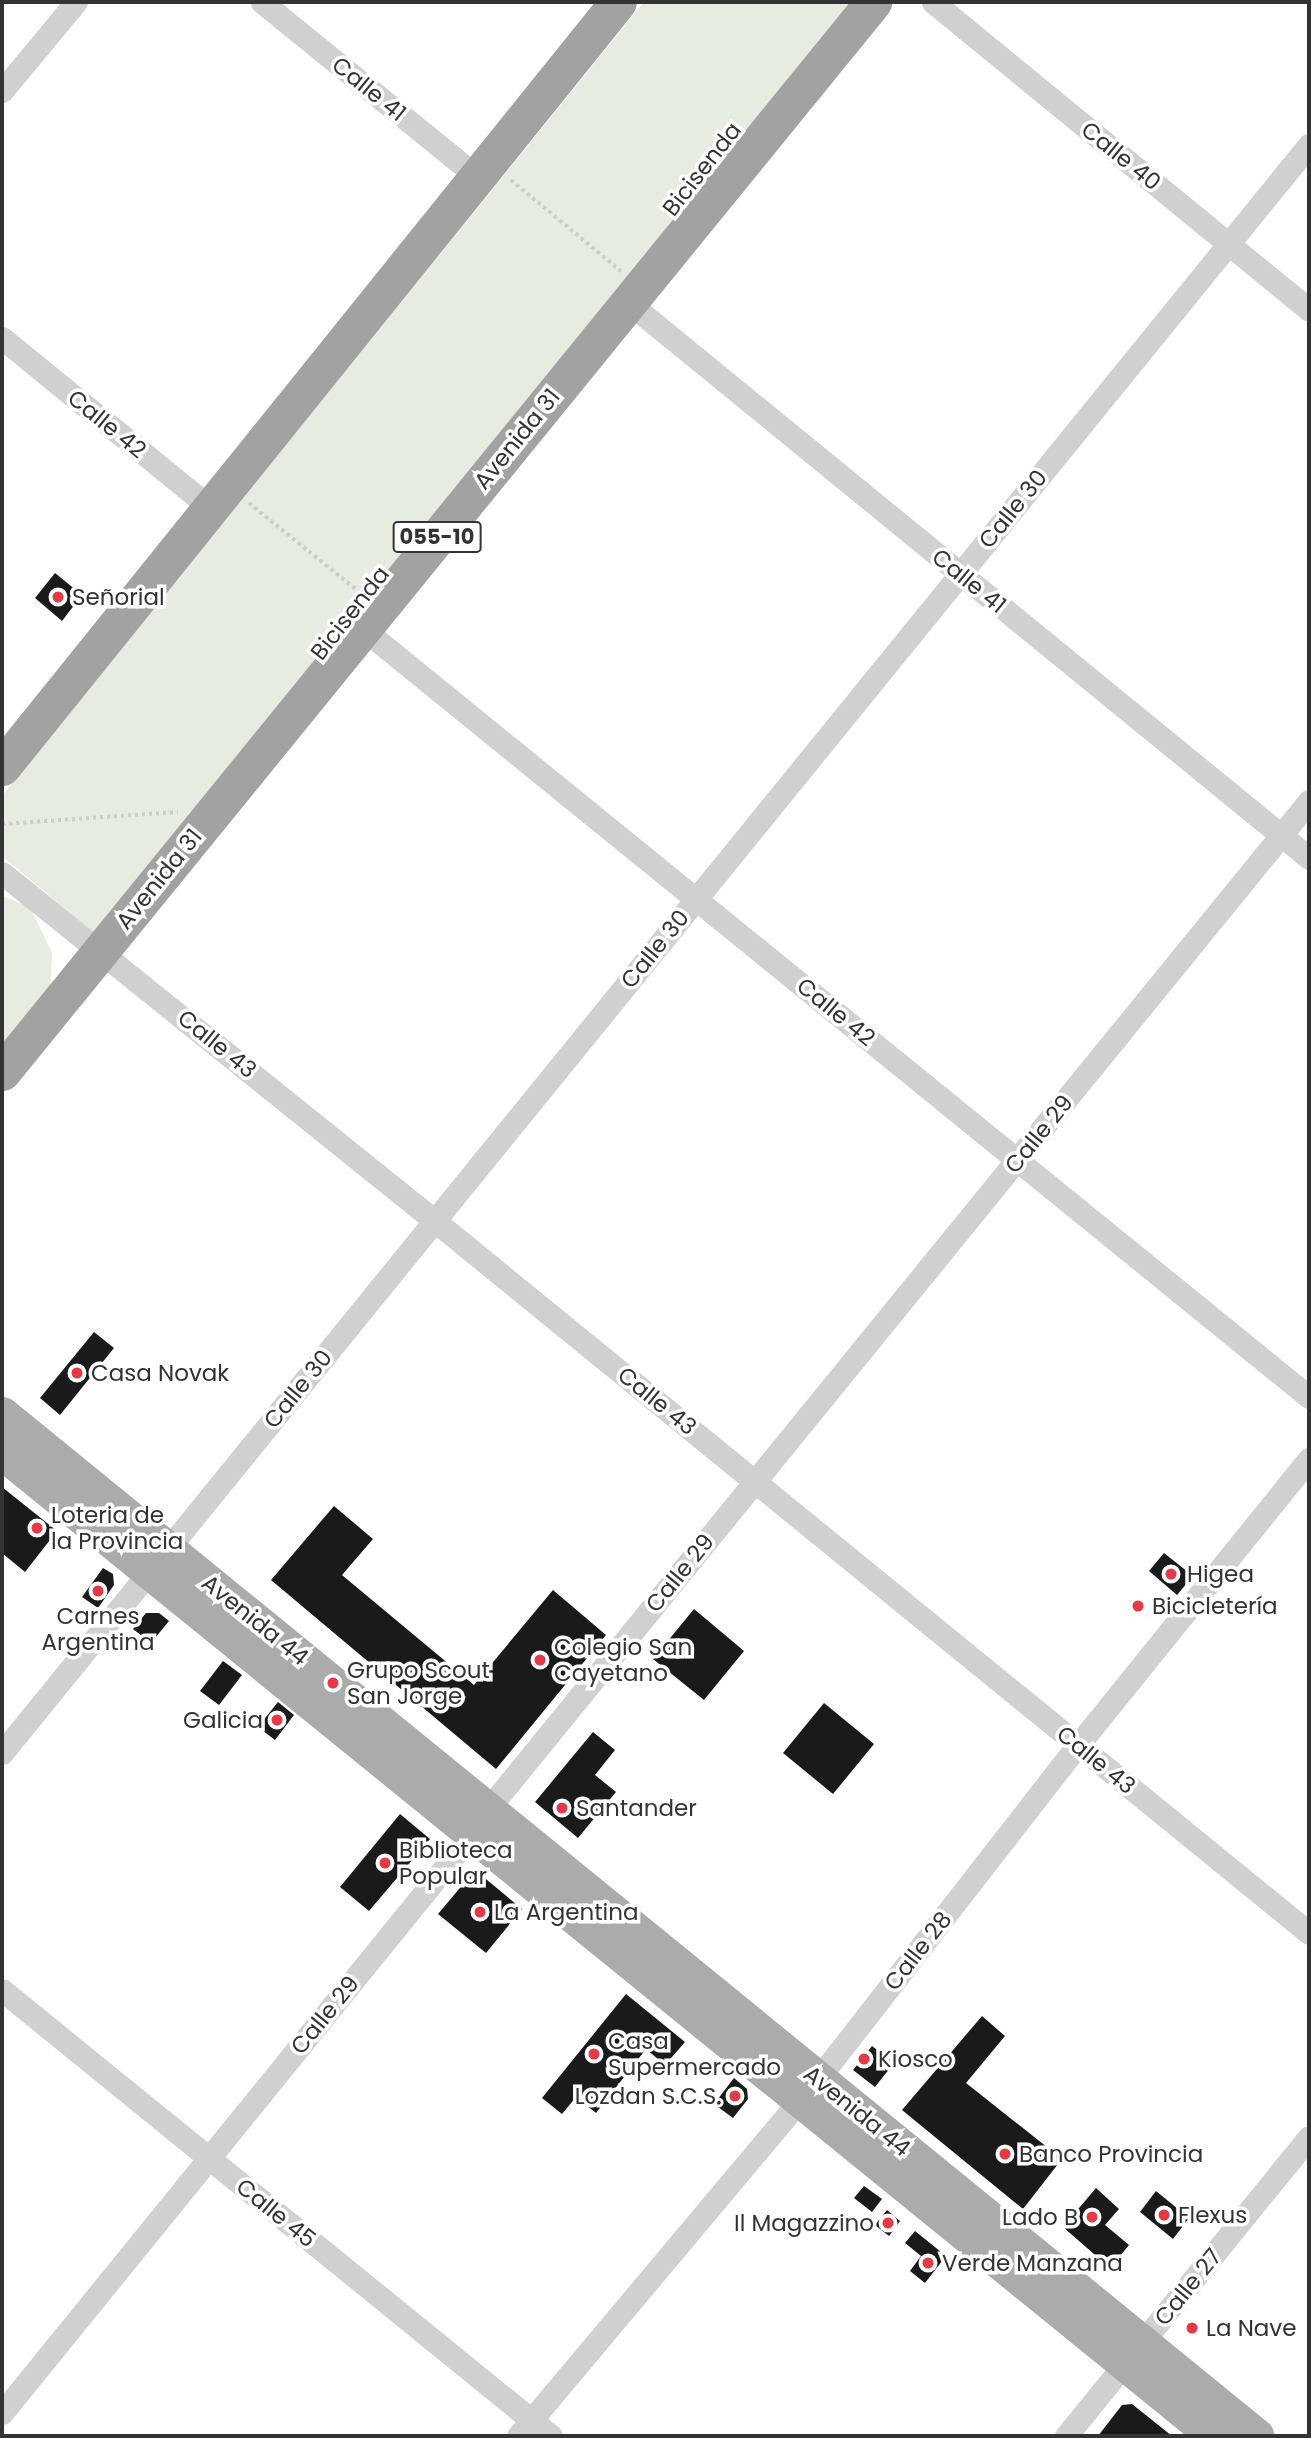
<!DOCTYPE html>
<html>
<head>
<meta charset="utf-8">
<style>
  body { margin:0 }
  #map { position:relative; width:1311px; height:2438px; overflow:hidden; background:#fff; font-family:Poppins,sans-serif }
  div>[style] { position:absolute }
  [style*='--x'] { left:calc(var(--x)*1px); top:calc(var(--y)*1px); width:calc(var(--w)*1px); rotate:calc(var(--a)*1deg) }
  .green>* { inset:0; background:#e6ecdf }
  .building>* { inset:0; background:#1a1a1a }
  .path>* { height:3.5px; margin-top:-1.75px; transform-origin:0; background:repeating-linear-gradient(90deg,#cdcdcd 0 3.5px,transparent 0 7px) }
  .minor>* { height:23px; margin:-11.5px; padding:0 11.5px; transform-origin:11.5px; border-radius:11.5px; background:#d0d0d0 }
  .primary>* { height:35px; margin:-17.5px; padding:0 17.5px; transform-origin:17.5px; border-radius:17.5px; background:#ababab }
  .trunk>* { height:37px; margin:-18.5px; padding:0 18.5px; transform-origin:18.5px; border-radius:18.5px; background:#a2a2a2 }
  .dots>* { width:19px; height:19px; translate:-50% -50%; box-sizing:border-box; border:4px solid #fff; border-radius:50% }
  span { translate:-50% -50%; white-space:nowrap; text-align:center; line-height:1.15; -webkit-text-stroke:7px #fff; paint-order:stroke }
  .shield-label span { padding:2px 5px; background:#fff; border:2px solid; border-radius:5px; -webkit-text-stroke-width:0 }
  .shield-label { font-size:21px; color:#333; font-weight:700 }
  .street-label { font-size:23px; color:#333 }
  .poi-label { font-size:23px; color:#333 }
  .left { translate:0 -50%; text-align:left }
  .right { translate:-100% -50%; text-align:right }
  .frame { position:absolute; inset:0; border:4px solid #333; pointer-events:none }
</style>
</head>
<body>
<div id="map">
  <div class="green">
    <i style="clip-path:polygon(644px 2px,858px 2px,100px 938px,2px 856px,2px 796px)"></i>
    <i style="clip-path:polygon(2px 896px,30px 907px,52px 953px,50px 995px,2px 1054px)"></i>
  </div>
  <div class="building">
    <i style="clip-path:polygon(55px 573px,82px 595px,62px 621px,35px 598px)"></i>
    <i style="clip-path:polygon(94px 1332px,114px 1348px,60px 1415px,40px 1398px)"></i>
    <i style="clip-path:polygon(2px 1487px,57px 1531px,25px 1572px,2px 1553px)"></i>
    <i style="clip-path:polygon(334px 1506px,373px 1539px,342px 1575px,474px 1685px,553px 1590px,606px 1635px,496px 1769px,271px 1580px)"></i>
    <i style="clip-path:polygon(1164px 1553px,1193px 1576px,1177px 1595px,1149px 1571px)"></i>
    <i style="clip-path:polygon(103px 1568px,113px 1574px,114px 1585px,98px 1608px,82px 1597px)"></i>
    <i style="clip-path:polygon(694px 1609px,744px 1651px,704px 1700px,653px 1659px)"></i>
    <i style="clip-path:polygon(146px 1613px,159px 1613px,169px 1621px,151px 1643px,133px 1629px)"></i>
    <i style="clip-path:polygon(223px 1661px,242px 1675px,219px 1705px,200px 1691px)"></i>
    <i style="clip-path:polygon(278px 1702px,294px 1715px,275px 1740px,258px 1727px)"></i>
    <i style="clip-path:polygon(824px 1703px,874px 1744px,833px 1794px,783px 1753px)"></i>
    <i style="clip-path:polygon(593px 1732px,615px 1750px,595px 1775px,616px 1792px,578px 1838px,535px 1802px)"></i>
    <i style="clip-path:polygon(400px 1814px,430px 1839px,369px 1911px,340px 1887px)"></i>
    <i style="clip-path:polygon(475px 1870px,522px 1909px,486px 1953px,438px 1914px)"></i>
    <i style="clip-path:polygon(626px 1994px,685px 2042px,665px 2065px,646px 2049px,596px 2113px,576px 2097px,562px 2114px,542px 2098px)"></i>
    <i style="clip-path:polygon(982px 2016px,1005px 2036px,966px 2083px,1062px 2159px,1023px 2209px,902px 2110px)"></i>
    <i style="clip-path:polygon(872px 2046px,894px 2063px,875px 2087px,853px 2070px)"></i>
    <i style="clip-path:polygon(734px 2078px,747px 2089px,748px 2099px,733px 2118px,714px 2104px)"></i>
    <i style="clip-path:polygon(864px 2186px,882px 2199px,872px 2212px,854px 2198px)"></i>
    <i style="clip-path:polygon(1096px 2188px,1119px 2209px,1105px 2225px,1129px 2245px,1110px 2268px,1063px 2227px)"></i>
    <i style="clip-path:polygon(1156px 2191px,1189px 2218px,1173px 2239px,1140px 2212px)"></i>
    <i style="clip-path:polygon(887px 2210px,900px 2221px,889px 2236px,875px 2225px)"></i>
    <i style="clip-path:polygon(915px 2231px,946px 2256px,925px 2283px,910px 2271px,921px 2256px,905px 2243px)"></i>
    <i style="clip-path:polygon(1132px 2404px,1172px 2436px,1098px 2436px,1122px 2405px)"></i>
  </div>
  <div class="path">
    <i style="--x:511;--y:180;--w:143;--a:39.6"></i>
    <i style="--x:249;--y:503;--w:140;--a:38.9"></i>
    <i style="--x:2;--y:824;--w:176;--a:-3.9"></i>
  </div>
  <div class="minor">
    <i style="--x:262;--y:2;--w:277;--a:39.1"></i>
    <i style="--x:933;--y:2;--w:486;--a:39.3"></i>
    <i style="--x:2;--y:91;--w:116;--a:-50.3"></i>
    <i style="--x:629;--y:303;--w:878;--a:39.22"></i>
    <i style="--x:2;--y:338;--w:271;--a:39.2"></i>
    <i style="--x:362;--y:628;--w:1220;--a:39.08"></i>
    <i style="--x:2;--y:873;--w:556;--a:38.79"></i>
    <i style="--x:435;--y:1221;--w:1127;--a:39.17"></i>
    <i style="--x:2;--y:1753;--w:2072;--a:-50.9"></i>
    <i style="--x:2;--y:1990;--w:707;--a:39.09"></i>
    <i style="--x:2;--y:2413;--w:746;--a:-50.93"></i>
    <i style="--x:472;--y:1834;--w:30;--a:-57"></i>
    <i style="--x:488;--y:1809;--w:1300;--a:-50.84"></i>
    <i style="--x:518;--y:2436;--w:465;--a:-50"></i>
    <i style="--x:817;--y:2080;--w:425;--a:-52.1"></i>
    <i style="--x:1078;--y:1745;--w:368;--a:-51.1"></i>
    <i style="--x:1066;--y:2436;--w:385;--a:-50.9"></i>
  </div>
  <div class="primary">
    <i style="--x:2;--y:1414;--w:1618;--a:39.16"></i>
    <i style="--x:2;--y:1452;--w:1561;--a:39.07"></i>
  </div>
  <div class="trunk">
    <i style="--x:2;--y:767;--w:982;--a:-51.16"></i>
    <i style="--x:2;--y:1072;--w:1380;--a:-50.85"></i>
  </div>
  <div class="dots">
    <i style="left:58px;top:597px;background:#e63946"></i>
    <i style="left:77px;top:1373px;background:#e63946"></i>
    <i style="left:37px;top:1528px;background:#e63946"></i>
    <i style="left:1171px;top:1574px;background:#e63946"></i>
    <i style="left:98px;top:1591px;background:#e63946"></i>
    <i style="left:1138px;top:1606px;background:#e63946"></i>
    <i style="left:540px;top:1660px;background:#e63946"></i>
    <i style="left:333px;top:1683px;background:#e63946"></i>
    <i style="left:277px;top:1720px;background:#e63946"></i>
    <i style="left:562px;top:1808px;background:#e63946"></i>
    <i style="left:385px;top:1863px;background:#e63946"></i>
    <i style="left:480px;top:1912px;background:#e63946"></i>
    <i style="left:594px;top:2054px;background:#e63946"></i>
    <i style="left:864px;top:2059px;background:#e63946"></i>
    <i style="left:735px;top:2096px;background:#e63946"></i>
    <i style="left:1005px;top:2154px;background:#e63946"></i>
    <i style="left:1164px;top:2215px;background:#e63946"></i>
    <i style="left:1092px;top:2217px;background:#e63946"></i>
    <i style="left:888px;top:2223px;background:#e63946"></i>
    <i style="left:928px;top:2263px;background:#e63946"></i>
    <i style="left:1192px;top:2328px;background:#e63946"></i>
  </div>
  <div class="shield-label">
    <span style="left:437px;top:537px">055-10</span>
  </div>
  <div class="street-label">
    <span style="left:369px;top:89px;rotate:39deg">Calle 41</span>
    <span style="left:1121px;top:156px;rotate:39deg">Calle 40</span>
    <span style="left:702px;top:169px;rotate:-52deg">Bicisenda</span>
    <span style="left:107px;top:424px;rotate:39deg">Calle 42</span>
    <span style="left:517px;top:439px;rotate:-51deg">Avenida 31</span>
    <span style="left:1013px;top:509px;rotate:-51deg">Calle 30</span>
    <span style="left:969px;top:581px;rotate:39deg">Calle 41</span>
    <span style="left:350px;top:613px;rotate:-52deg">Bicisenda</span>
    <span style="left:159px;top:879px;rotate:-51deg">Avenida 31</span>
    <span style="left:655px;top:949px;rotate:-51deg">Calle 30</span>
    <span style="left:836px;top:1012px;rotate:39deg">Calle 42</span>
    <span style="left:217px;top:1044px;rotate:39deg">Calle 43</span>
    <span style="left:1039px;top:1134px;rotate:-51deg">Calle 29</span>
    <span style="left:298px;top:1389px;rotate:-51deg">Calle 30</span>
    <span style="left:657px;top:1401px;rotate:39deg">Calle 43</span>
    <span style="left:680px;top:1573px;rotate:-51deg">Calle 29</span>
    <span style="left:255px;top:1620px;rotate:39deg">Avenida 44</span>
    <span style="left:1096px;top:1760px;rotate:39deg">Calle 43</span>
    <span style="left:918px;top:1951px;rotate:-52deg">Calle 28</span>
    <span style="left:325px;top:2015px;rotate:-51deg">Calle 29</span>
    <span style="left:857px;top:2111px;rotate:39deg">Avenida 44</span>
    <span style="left:276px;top:2213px;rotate:39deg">Calle 45</span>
    <span style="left:1188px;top:2287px;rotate:-51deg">Calle 27</span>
  </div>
  <div class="poi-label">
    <span class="left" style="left:72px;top:597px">Señorial</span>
    <span class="left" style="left:91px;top:1373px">Casa Novak</span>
    <span class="left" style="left:51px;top:1528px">Loteria de<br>la Provincia</span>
    <span class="left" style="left:1187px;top:1574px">Higea</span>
    <span class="left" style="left:1152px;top:1606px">Bicicletería</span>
    <span style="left:98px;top:1629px">Carnes<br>Argentina</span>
    <span class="left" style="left:554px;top:1660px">Colegio San<br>Cayetano</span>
    <span class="left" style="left:347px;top:1683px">Grupo Scout<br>San Jorge</span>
    <span class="right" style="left:263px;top:1720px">Galicia</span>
    <span class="left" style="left:576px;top:1808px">Santander</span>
    <span class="left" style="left:399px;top:1863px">Biblioteca<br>Popular</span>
    <span class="left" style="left:494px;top:1912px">La Argentina</span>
    <span class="left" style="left:608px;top:2054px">Casa<br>Supermercado</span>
    <span class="left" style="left:878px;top:2059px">Kiosco</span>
    <span class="right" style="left:721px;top:2096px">Lozdan S.C.S.</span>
    <span class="left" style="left:1019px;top:2154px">Banco Provincia</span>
    <span class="left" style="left:1178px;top:2215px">Flexus</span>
    <span class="right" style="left:1078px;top:2217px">Lado B</span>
    <span class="right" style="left:874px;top:2223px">Il Magazzino</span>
    <span class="left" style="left:942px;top:2263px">Verde Manzana</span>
    <span class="left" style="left:1206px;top:2328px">La Nave</span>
  </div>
  <div class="frame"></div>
</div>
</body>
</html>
